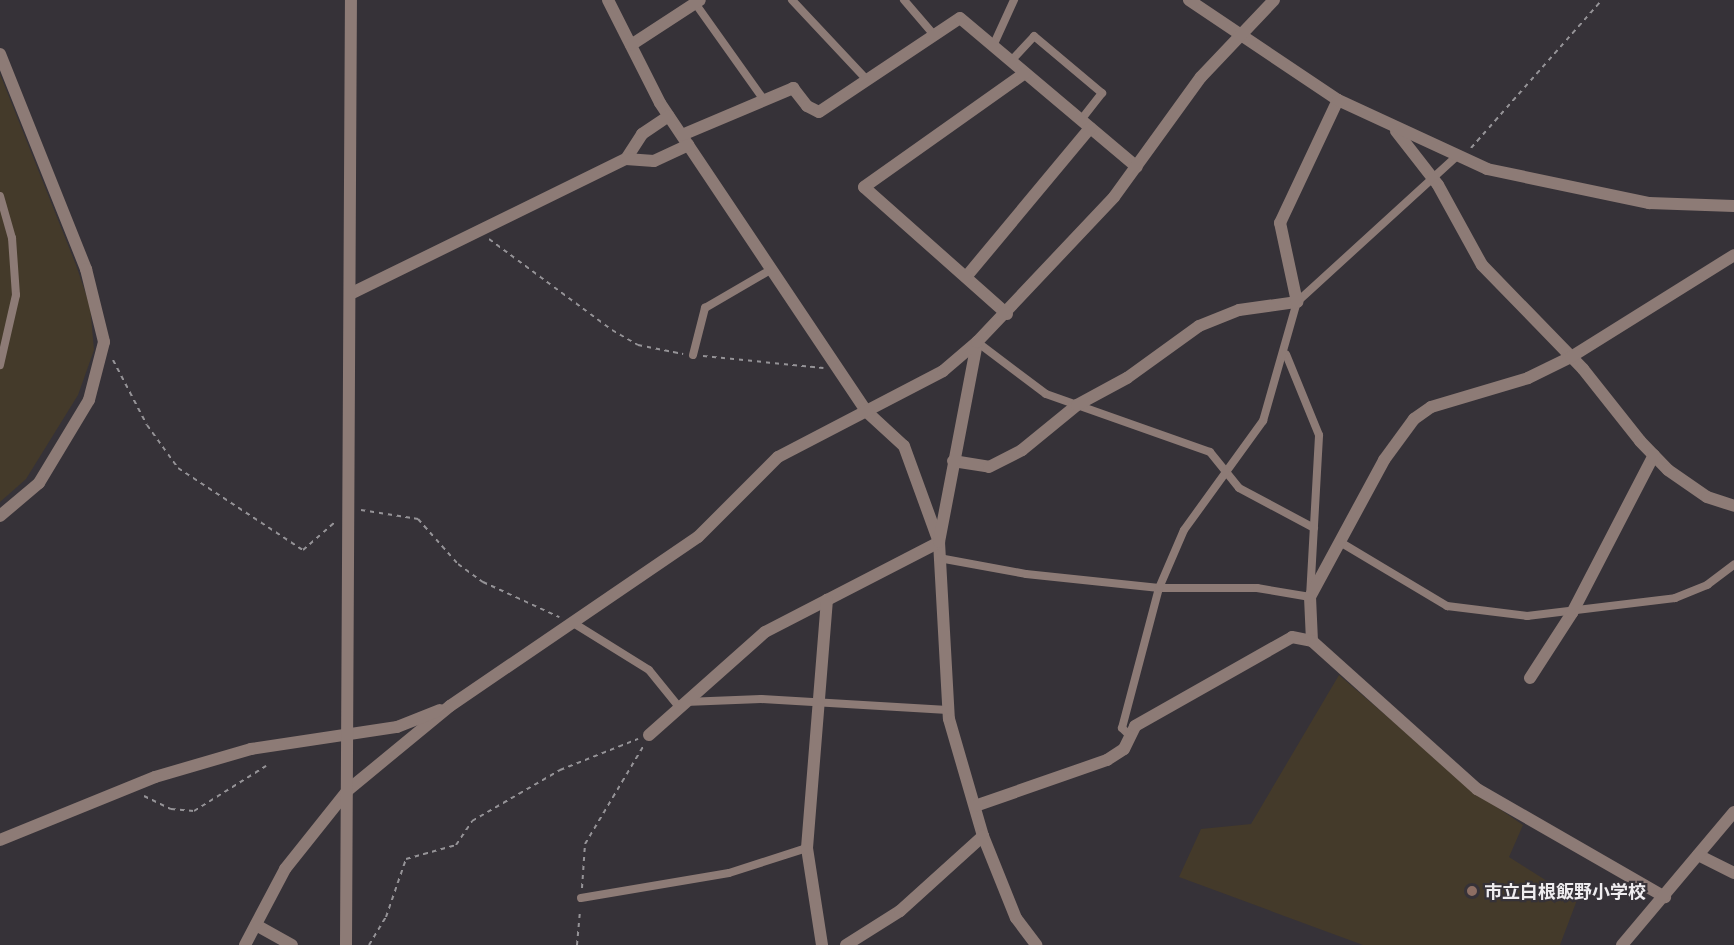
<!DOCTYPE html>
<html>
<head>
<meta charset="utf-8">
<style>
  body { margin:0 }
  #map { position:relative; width:1734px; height:945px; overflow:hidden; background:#363238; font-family:"PT Serif","Noto Sans JP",serif }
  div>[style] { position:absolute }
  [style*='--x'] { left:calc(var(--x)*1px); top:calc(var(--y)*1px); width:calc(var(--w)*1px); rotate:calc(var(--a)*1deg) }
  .industrial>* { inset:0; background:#443a2a }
  .path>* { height:2px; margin-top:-1px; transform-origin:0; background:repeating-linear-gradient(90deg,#959397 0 4.5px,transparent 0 9px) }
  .service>* { height:8px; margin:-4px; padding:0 4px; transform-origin:4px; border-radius:4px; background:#8d7b76 }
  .minor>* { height:12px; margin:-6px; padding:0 6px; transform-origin:6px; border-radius:6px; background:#8d7b76 }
  .tertiary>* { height:12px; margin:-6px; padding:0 6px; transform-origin:6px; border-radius:6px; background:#8d7b76 }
  .dots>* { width:16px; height:16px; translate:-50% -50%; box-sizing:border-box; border:3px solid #363238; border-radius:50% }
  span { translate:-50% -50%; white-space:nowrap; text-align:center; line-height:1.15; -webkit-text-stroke:4.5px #363238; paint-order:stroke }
  .poi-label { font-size:18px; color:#efedf0; font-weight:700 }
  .left { translate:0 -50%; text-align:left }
</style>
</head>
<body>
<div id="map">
  <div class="industrial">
    <i style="clip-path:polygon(0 74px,76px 265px,90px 306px,94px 350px,78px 395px,26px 479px,0 502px)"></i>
    <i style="clip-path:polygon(1339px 675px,1475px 792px,1523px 825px,1509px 857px,1577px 900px,1560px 945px,1363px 945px,1179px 877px,1201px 829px,1251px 824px)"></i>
  </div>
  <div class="path">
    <i style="--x:1471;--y:148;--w:198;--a:-48.5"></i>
    <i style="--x:489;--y:239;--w:153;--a:36.5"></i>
    <i style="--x:612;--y:330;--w:30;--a:30"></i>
    <i style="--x:638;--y:345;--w:46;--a:11.3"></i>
    <i style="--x:703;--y:356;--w:121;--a:5.7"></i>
    <i style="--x:113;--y:360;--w:73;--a:62.4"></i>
    <i style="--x:147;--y:425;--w:53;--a:54.2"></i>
    <i style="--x:178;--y:468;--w:149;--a:33.3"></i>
    <i style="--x:303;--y:550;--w:41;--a:-41.1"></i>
    <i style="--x:361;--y:510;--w:58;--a:9"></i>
    <i style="--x:418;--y:519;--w:60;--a:48.4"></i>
    <i style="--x:458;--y:564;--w:31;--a:36"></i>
    <i style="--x:483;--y:582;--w:84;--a:24.7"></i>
    <i style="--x:144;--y:796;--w:30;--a:26"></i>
    <i style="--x:171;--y:809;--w:23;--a:5"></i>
    <i style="--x:194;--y:811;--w:85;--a:-32"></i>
    <i style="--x:582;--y:888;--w:44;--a:-86.1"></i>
    <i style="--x:585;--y:844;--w:115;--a:-59.2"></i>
    <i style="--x:369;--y:945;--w:33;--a:-59"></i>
    <i style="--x:386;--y:917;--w:61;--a:-71"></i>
    <i style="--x:406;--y:859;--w:52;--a:-15.6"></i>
    <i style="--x:456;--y:845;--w:29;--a:-56"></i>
    <i style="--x:472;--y:821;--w:102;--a:-30.1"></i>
    <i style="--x:560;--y:770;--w:84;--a:-21.7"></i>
    <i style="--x:577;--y:945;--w:36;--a:-85"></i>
  </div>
  <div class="service">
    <i style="--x:792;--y:0;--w:110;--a:46.8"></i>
    <i style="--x:904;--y:0;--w:46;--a:49.4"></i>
    <i style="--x:695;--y:3;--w:119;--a:54.6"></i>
    <i style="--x:993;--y:46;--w:51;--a:-65.5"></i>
    <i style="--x:1011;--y:61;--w:34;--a:-47"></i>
    <i style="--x:1034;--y:36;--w:89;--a:40"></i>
    <i style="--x:1102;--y:93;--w:34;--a:128"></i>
    <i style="--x:0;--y:196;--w:44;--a:74.1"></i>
    <i style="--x:12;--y:238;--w:57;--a:86"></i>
    <i style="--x:16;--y:295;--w:72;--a:102.9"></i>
    <i style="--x:977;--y:342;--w:86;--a:37"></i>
    <i style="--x:1046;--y:394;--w:174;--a:19.5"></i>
    <i style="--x:1210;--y:452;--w:46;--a:51.1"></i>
    <i style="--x:1239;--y:488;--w:85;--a:28.1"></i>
    <i style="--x:693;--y:355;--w:49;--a:-75.7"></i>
    <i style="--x:705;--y:308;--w:78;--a:-30.2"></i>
    <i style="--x:1340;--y:542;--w:125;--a:30.9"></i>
    <i style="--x:1447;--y:606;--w:81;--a:7.1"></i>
    <i style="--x:1527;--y:616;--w:149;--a:-6.9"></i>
    <i style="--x:1675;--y:598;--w:35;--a:-22"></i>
    <i style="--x:1707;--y:585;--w:34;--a:-37"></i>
    <i style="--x:939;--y:558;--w:88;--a:10.4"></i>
    <i style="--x:1026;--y:574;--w:134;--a:6"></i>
    <i style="--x:1159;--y:588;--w:98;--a:0"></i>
    <i style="--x:1257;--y:588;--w:54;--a:9.6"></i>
    <i style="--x:1310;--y:597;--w:162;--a:-86.8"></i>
    <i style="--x:1319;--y:435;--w:87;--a:-112.2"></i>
    <i style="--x:575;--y:624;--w:87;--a:31.9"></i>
    <i style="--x:649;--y:670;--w:48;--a:51"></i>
    <i style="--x:685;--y:702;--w:76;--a:-2.3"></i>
    <i style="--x:761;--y:699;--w:187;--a:3.4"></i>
    <i style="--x:1129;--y:735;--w:10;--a:-135"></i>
    <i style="--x:1122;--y:728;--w:145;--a:-75.2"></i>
    <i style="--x:1159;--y:588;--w:63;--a:-66.7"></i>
    <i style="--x:1184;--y:530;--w:135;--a:-54.1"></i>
    <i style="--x:1263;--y:421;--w:124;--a:-74.1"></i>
    <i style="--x:1297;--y:302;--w:217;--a:-42.4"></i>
    <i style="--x:581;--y:898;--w:150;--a:-9.6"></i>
    <i style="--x:729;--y:873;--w:82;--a:-17.8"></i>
  </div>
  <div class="minor">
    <i style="--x:608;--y:0;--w:115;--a:63.2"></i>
    <i style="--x:660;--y:103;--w:372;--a:56.2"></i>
    <i style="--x:867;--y:412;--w:50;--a:42.6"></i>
    <i style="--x:904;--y:446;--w:102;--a:70"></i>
    <i style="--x:939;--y:542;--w:177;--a:86.8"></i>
    <i style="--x:949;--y:719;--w:122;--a:73.8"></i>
    <i style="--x:983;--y:836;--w:88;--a:68.1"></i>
    <i style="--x:1016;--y:918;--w:34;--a:53"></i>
    <i style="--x:631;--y:45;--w:82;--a:-33.1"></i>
    <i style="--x:0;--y:54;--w:232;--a:68.2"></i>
    <i style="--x:86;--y:269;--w:75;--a:76.1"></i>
    <i style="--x:104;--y:342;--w:60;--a:104.5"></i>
    <i style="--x:89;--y:400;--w:97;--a:121.1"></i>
    <i style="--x:39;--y:483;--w:51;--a:139.8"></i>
    <i style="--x:1396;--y:131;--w:68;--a:52.1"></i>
    <i style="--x:1438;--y:185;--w:91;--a:61.2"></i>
    <i style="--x:1482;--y:265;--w:145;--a:45.8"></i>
    <i style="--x:1583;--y:369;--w:92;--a:51.6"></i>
    <i style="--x:1640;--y:441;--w:40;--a:46"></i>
    <i style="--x:1668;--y:470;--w:47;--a:34.7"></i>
    <i style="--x:1707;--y:497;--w:28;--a:18"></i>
    <i style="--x:682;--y:135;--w:121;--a:-22.9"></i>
    <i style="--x:793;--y:88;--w:23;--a:52"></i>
    <i style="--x:807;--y:106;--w:13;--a:27"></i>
    <i style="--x:819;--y:112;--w:169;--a:-33.7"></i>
    <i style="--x:960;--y:18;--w:231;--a:40.1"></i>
    <i style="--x:966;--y:277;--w:194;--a:-50.2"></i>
    <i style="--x:1007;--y:314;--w:191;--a:-138.4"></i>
    <i style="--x:864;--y:187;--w:197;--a:-35.3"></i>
    <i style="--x:953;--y:461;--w:36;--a:9"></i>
    <i style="--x:989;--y:467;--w:37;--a:-27"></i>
    <i style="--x:1022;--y:450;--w:71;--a:-39.3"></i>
    <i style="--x:1077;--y:405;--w:57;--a:-28.4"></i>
    <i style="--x:1127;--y:378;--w:89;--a:-35.8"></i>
    <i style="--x:1199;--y:326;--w:43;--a:-21.8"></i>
    <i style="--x:1239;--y:310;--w:59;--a:-7.9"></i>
    <i style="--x:1297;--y:302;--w:81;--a:-102.1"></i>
    <i style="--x:1280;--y:223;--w:136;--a:-64.8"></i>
    <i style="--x:1312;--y:641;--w:44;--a:-92.6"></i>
    <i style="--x:1310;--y:597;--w:156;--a:-61.6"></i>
    <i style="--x:1384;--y:460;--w:51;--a:-53.8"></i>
    <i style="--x:1414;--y:419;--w:21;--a:-35"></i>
    <i style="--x:1431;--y:407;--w:101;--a:-16.6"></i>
    <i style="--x:1528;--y:378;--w:48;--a:-26"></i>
    <i style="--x:1571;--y:357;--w:192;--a:-32"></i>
    <i style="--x:1530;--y:678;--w:77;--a:-57.1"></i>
    <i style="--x:1572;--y:613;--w:178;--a:-62.6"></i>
    <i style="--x:649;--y:735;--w:155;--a:-41.6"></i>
    <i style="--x:765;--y:632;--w:196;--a:-27.3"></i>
    <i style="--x:939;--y:542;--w:204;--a:-79.2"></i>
    <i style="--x:975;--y:806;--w:140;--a:-19.2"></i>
    <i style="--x:1107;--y:760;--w:20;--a:-33"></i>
    <i style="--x:1124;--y:749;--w:25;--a:-64"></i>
    <i style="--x:1135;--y:726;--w:180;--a:-29.5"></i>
    <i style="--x:1292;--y:637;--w:20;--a:11"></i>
    <i style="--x:1312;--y:641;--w:222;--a:41.9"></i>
    <i style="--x:1477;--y:789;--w:217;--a:29.9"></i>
    <i style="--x:1698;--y:855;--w:40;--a:26.6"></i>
    <i style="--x:256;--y:925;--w:41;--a:29.1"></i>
    <i style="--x:245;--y:945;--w:86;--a:-62.2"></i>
    <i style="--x:285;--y:869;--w:101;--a:-51.4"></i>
    <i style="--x:822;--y:945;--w:98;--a:-98.8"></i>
    <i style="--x:807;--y:848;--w:249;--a:-85.4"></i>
    <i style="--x:846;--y:945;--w:64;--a:-32.2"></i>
    <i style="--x:900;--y:911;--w:112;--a:-42.1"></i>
  </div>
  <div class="tertiary">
    <i style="--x:1189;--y:0;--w:179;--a:33.9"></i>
    <i style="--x:1338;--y:100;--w:164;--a:24.8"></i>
    <i style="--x:1487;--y:169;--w:166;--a:11.9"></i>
    <i style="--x:1649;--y:203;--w:85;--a:2"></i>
    <i style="--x:626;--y:159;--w:30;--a:-57"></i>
    <i style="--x:642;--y:134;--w:32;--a:-34"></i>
    <i style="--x:350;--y:294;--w:307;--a:-26.1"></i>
    <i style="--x:626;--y:159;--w:28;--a:4"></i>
    <i style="--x:654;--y:161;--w:38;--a:-25"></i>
    <i style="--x:348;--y:790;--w:132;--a:-39.5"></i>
    <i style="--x:450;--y:706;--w:300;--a:-34.3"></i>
    <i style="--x:698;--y:537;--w:113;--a:-45"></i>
    <i style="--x:778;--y:457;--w:186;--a:-27.5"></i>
    <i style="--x:943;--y:371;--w:45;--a:-40.5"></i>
    <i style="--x:977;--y:342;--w:199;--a:-46.6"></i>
    <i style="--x:1114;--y:197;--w:148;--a:-54.1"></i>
    <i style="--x:1201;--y:77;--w:106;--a:-46.5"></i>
    <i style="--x:0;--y:840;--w:167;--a:-22.1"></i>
    <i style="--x:155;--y:777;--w:100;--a:-16.3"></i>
    <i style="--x:251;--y:749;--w:148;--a:-8.6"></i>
    <i style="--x:397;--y:727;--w:46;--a:-21.6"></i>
    <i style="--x:346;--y:945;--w:945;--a:-89.7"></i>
    <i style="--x:1622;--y:945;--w:174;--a:-49.9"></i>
  </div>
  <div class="dots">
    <i style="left:1472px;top:891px;background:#8d6e63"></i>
  </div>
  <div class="poi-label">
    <span class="left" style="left:1484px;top:891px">市立白根飯野小学校</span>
  </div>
</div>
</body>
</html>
